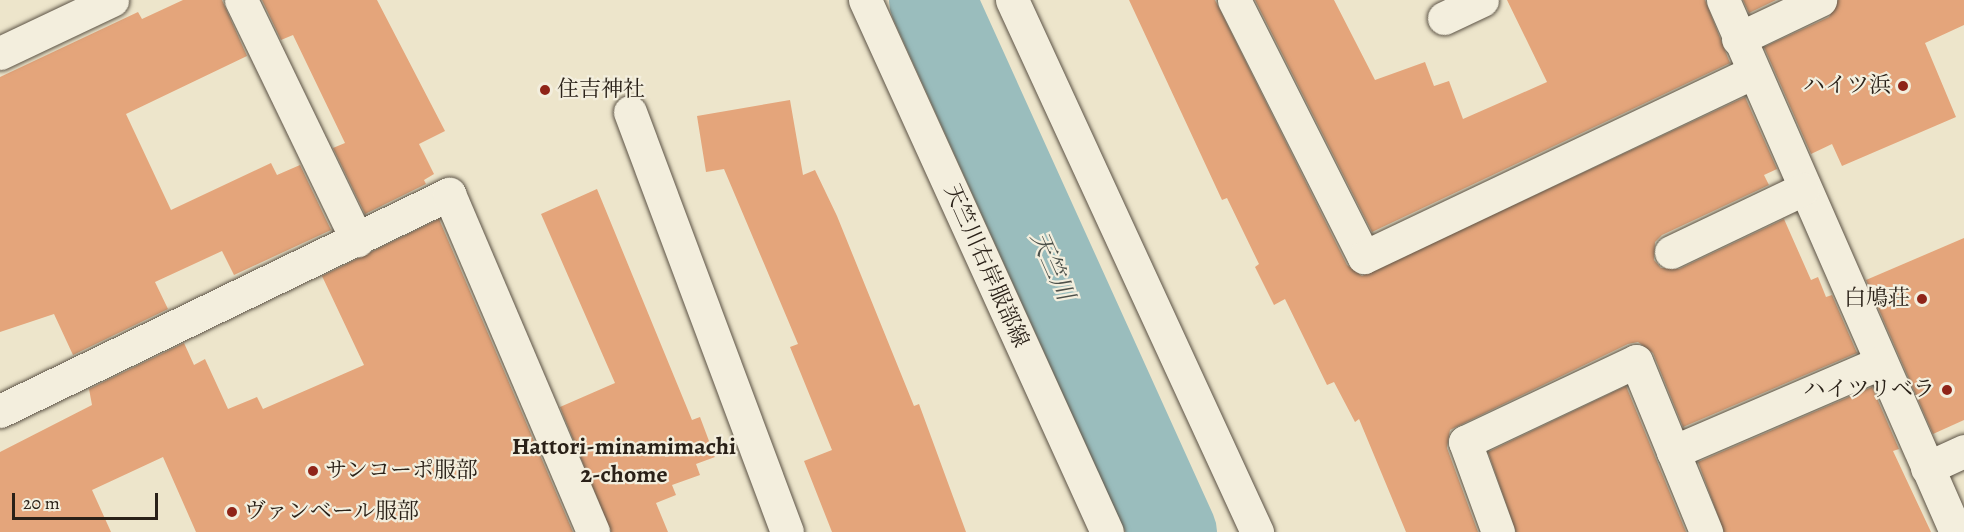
<!DOCTYPE html>
<html>
<head>
<meta charset="utf-8">
<style>
  body { margin:0 }
  #map { position:relative; width:1964px; height:532px; overflow:hidden; background:#ede5cb; font-family:Alegreya,"Noto Serif JP",serif }
  div>[style] { position:absolute }
  [style*='--x'] { left:calc(var(--x)*1px); top:calc(var(--y)*1px); width:calc(var(--w)*1px); rotate:calc(var(--a)*1deg) }
  .river>* { height:87px; margin:-43.5px; padding:0 43.5px; transform-origin:43.5px; border-radius:43.5px; background:#9abdbd }
  .building>* { inset:0; background:#e4a57b }
  .roads { filter:drop-shadow(0 0 2px #5b5245) drop-shadow(0 0 2px #5b5245) }
  .minor>* { height:33px; margin:-16.5px; padding:0 16.5px; transform-origin:16.5px; border-radius:16.5px; background:#f3eedd }
  .dots>* { width:16px; height:16px; translate:-50% -50%; box-sizing:border-box; border:3px solid #f3eedd; border-radius:50% }
  span { translate:-50% -50%; white-space:nowrap; text-align:center; line-height:1.15; -webkit-text-stroke:4.5px #f3eedd; paint-order:stroke }
  .poi-label { font-size:22px; color:#2a2118 }
  .right { translate:-100% -50%; text-align:right }
  .left { translate:0 -50%; text-align:left }
  .street-label { font-size:22px; color:#2a2118 }
  .water-label { font-size:24px; color:#4c504a; font-style:italic }
  .neighbourhood-label { font-size:24px; color:#2a2118; font-weight:700 }
  .scale { position:absolute; left:12px; top:493px; width:146px; height:27px; box-sizing:border-box; border:3px solid #2a2118; border-top:0; padding-left:8px; font-size:18px; line-height:21px; white-space:nowrap; color:#2a2118; -webkit-text-stroke:4px #f3eedd; paint-order:stroke }
</style>
</head>
<body>
<div id="map">
  <div class="river">
    <i style="--x:932;--y:0;--w:584;--a:65.63"></i>
  </div>
  <div class="building">
    <i style="clip-path:polygon(183px 0,222px 0,247px 56px,126px 114px,171px 210px,271px 163px,277px 175px,300px 165px,331px 230px,234px 275px,222px 251px,155px 282px,168px 309px,73px 355px,54px 314px,0 332px,0 77px,138px 12px,142px 19px)"></i>
    <i style="clip-path:polygon(262px 0,377px 0,445px 131px,419px 144px,434px 174px,424px 180px,426px 184px,365px 214px,333px 148px,345px 143px,293px 35px,281px 40px)"></i>
    <i style="clip-path:polygon(1129px 0,1215px 0,1347px 265px,1362px 276px,1745px 97px,1777px 169px,1764px 175px,1769px 185px,1662px 235px,1655px 242px,1654px 260px,1661px 268px,1679px 269px,1784px 219px,1811px 280px,1818px 277px,1826px 297px,1832px 295px,1857px 353px,1683px 427px,1653px 353px,1638px 342px,1628px 344px,1450px 430px,1447px 448px,1478px 532px,1406px 532px,1359px 419px,1355px 422px,1334px 382px,1327px 385px,1285px 299px,1274px 305px,1255px 267px,1259px 264px,1227px 198px,1222px 200px)"></i>
    <i style="clip-path:polygon(1255px 0,1334px 0,1375px 80px,1425px 62px,1434px 86px,1449px 81px,1463px 119px,1547px 82px,1507px 0,1705px 0,1730px 63px,1372px 232px)"></i>
    <i style="clip-path:polygon(1743px 0,1776px 0,1749px 13px)"></i>
    <i style="clip-path:polygon(1838px 0,1964px 0,1964px 25px,1925px 43px,1956px 117px,1842px 166px,1832px 144px,1811px 154px,1764px 47px,1829px 17px)"></i>
    <i style="clip-path:polygon(790px 100px,803px 175px,815px 170px,837px 216px,914px 406px,919px 404px,966px 532px,832px 532px,804px 461px,832px 450px,790px 347px,798px 344px,724px 169px,706px 172px,697px 116px)"></i>
    <i style="clip-path:polygon(597px 189px,692px 420px,700px 417px,715px 457px,696px 464px,700px 475px,672px 485px,676px 495px,656px 503px,668px 532px,611px 532px,560px 407px,615px 383px,541px 214px)"></i>
    <i style="clip-path:polygon(439px 219px,573px 532px,196px 532px,163px 457px,92px 490px,111px 532px,0 532px,0 452px,92px 405px,89px 389px,184px 343px,194px 365px,205px 359px,228px 409px,257px 397px,263px 409px,364px 365px,322px 276px)"></i>
    <i style="clip-path:polygon(1964px 238px,1964px 420px,1933px 434px,1866px 280px)"></i>
    <i style="clip-path:polygon(1626px 386px,1686px 532px,1516px 532px,1488px 452px)"></i>
    <i style="clip-path:polygon(1872px 387px,1899px 449px,1893px 451px,1931px 532px,1724px 532px,1698px 462px)"></i>
  </div>
  <div class="roads">
    <div class="minor">
      <i style="--x:241;--y:0;--w:267;--a:64.2"></i>
      <i style="--x:865;--y:0;--w:584;--a:65.54"></i>
      <i style="--x:1012;--y:0;--w:586;--a:65.27"></i>
      <i style="--x:1234;--y:0;--w:288;--a:63.2"></i>
      <i style="--x:1364;--y:257;--w:429;--a:-25.4"></i>
      <i style="--x:1723;--y:0;--w:581;--a:66.35"></i>
      <i style="--x:1444;--y:18;--w:42;--a:-25.3"></i>
      <i style="--x:1738;--y:39;--w:91;--a:-25.4"></i>
      <i style="--x:0;--y:53;--w:124;--a:-25.3"></i>
      <i style="--x:630;--y:112;--w:448;--a:69.5"></i>
      <i style="--x:1671;--y:252;--w:146;--a:-25.5"></i>
      <i style="--x:0;--y:411;--w:499;--a:-25.8"></i>
      <i style="--x:449;--y:194;--w:367;--a:66.9"></i>
      <i style="--x:1673;--y:452;--w:225;--a:-23.3"></i>
      <i style="--x:1927;--y:468;--w:41;--a:-24.7"></i>
      <i style="--x:1498;--y:532;--w:96;--a:-110.1"></i>
      <i style="--x:1465;--y:442;--w:189;--a:-25.3"></i>
      <i style="--x:1636;--y:361;--w:185;--a:67.7"></i>
    </div>
  </div>
  <div class="dots">
    <i style="left:1903px;top:86px;background:#8f2418"></i>
    <i style="left:545px;top:90px;background:#8f2418"></i>
    <i style="left:1922px;top:299px;background:#8f2418"></i>
    <i style="left:1947px;top:390px;background:#8f2418"></i>
    <i style="left:313px;top:471px;background:#8f2418"></i>
    <i style="left:232px;top:512px;background:#8f2418"></i>
  </div>
  <div class="poi-label">
    <span class="right" style="left:1891px;top:86px">ハイツ浜</span>
    <span class="left" style="left:557px;top:90px">住吉神社</span>
    <span class="right" style="left:1910px;top:299px">白鳩荘</span>
    <span class="right" style="left:1935px;top:390px">ハイツリベラ</span>
    <span class="left" style="left:325px;top:471px">サンコーポ服部</span>
    <span class="left" style="left:244px;top:512px">ヴァンベール服部</span>
  </div>
  <div class="street-label">
    <span style="left:986px;top:266px;rotate:66deg">天竺川右岸服部線</span>
  </div>
  <div class="water-label">
    <span style="left:1052px;top:266px;rotate:66deg">天竺川</span>
  </div>
  <div class="neighbourhood-label">
    <span style="left:624px;top:461px">Hattori-minamimachi<br>2-chome</span>
  </div>
  <div class="scale">20 m</div>
</div>
</body>
</html>
